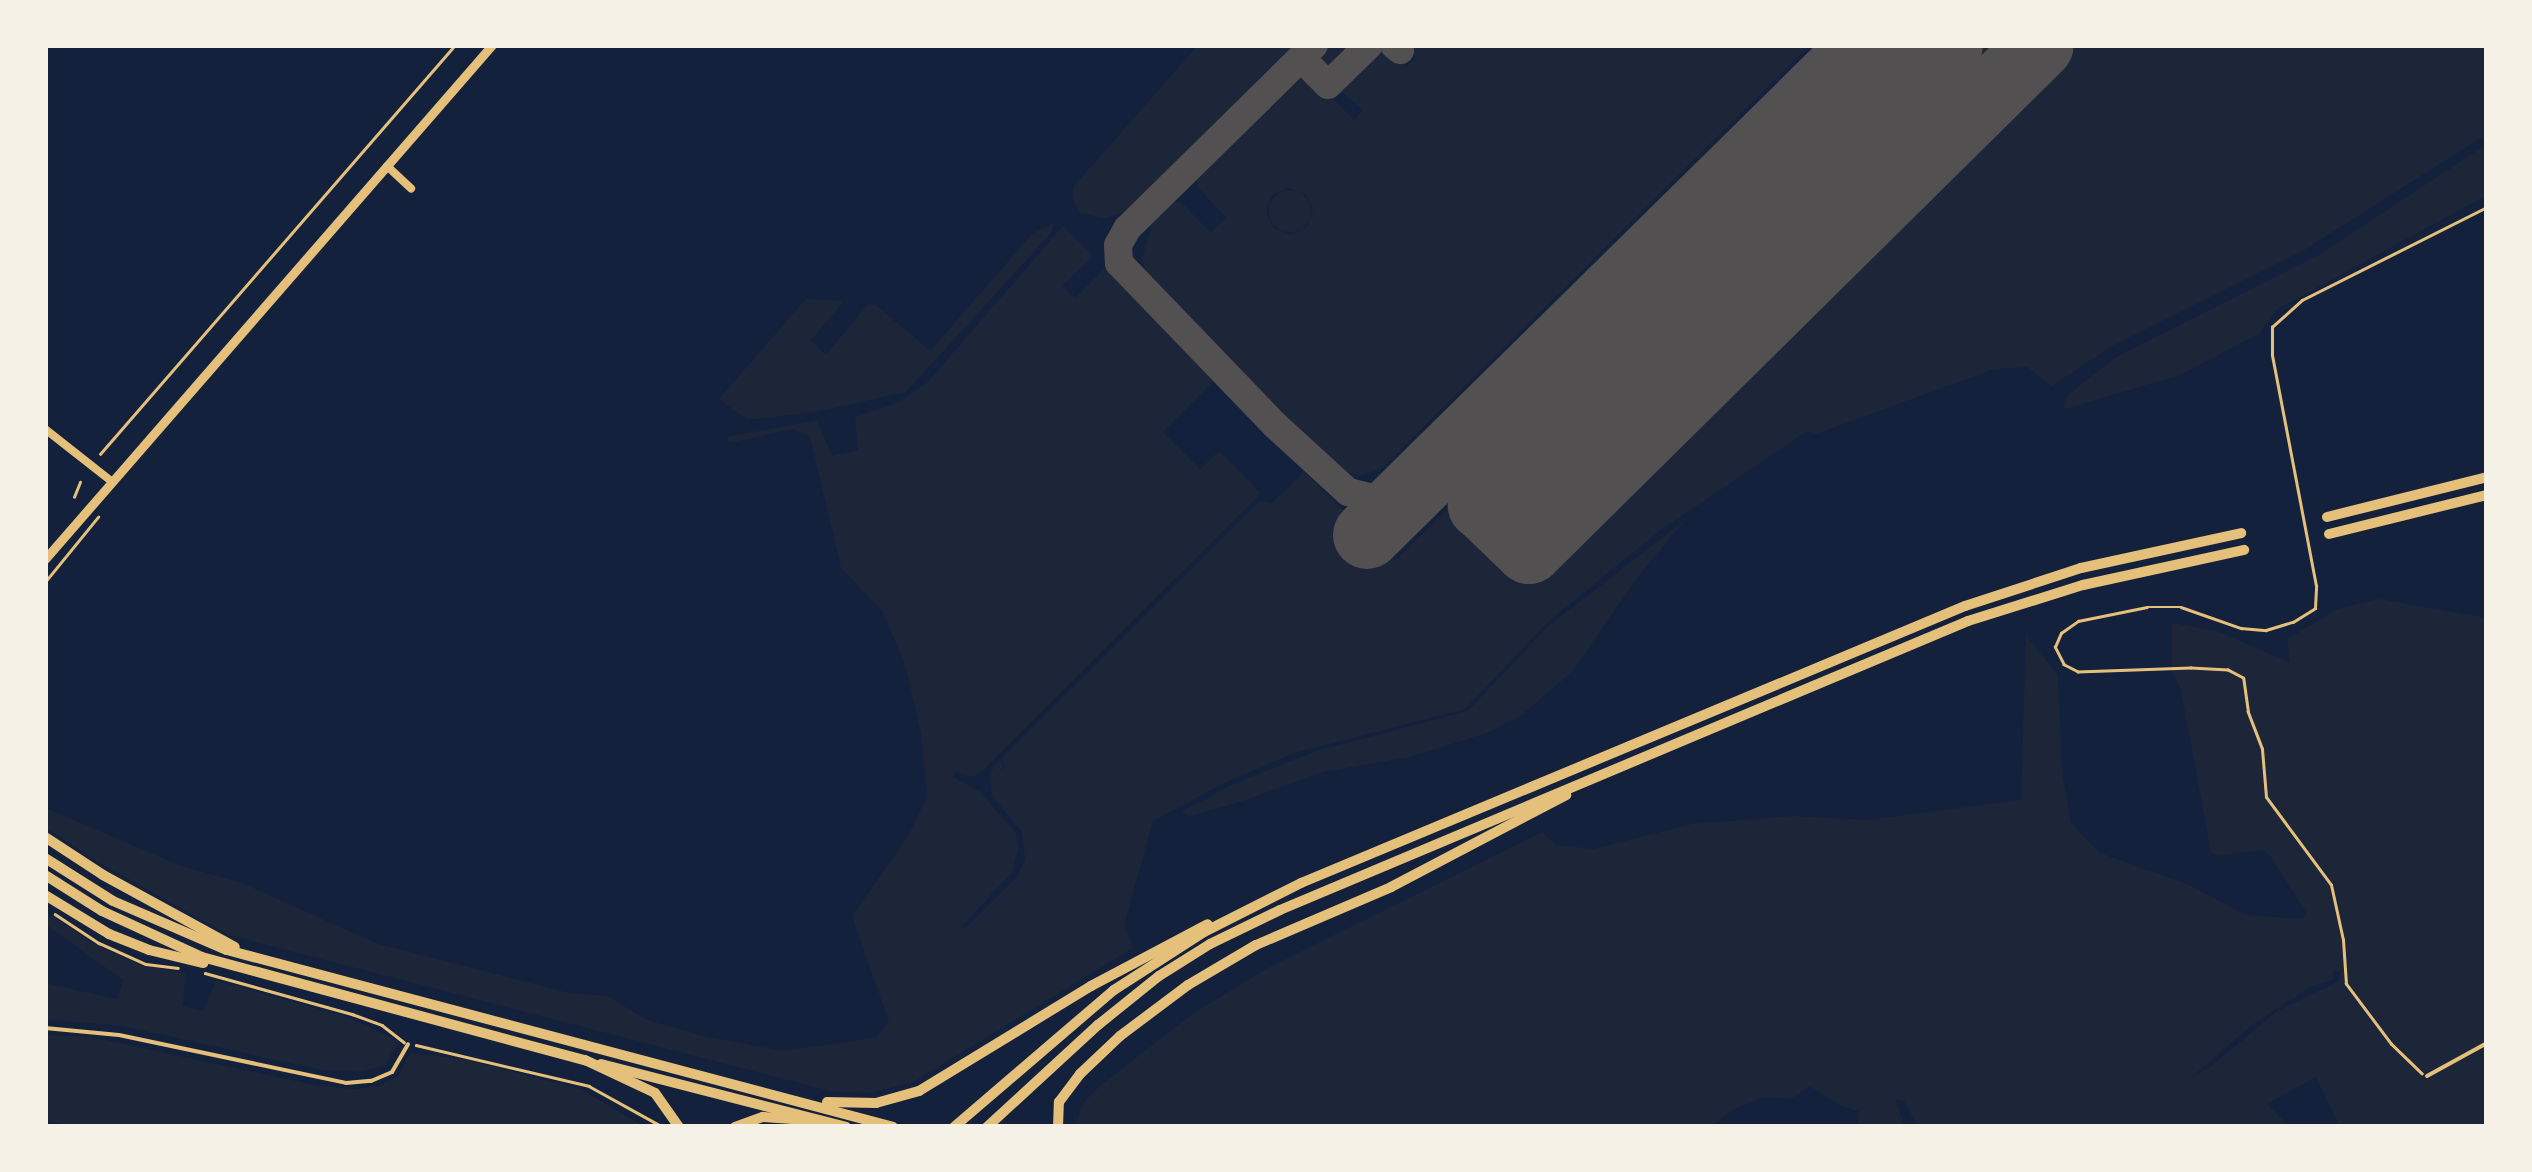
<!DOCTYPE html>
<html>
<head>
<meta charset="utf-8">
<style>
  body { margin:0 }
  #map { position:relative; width:2532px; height:1172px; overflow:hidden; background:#14213d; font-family:Lato,sans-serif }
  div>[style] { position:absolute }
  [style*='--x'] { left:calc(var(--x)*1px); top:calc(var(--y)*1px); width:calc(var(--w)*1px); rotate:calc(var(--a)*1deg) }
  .green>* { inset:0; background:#1d2539 }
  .round { border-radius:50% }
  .taxiway>* { height:28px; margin:-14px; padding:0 14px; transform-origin:14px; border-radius:14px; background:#525050 }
  .runway>* { height:68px; margin:-34px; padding:0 34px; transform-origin:34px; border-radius:34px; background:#525050 }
  .path>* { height:2.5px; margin:-1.25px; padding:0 1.25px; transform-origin:1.25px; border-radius:1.25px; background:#e5c07b }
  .service>* { height:4px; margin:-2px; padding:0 2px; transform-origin:2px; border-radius:2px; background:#e5c07b }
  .tertiary>* { height:8px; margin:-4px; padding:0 4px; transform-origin:4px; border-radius:4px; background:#e5c07b }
  .secondary>* { height:9px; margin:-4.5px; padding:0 4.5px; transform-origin:4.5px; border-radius:4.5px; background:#e5c07b }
  .primary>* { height:10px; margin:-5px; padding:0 5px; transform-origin:5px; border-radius:5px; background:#e5c07b }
  .trunk>* { height:10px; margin:-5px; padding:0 5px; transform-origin:5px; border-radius:5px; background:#e5c07b }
  span { translate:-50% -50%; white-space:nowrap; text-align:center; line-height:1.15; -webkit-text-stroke:8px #f6f1e7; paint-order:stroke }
  .frame { position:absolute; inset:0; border:48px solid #f6f1e7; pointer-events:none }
</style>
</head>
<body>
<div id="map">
  <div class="green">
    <i style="clip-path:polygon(1198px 45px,1294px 45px,1125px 212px,1104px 218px,1080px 213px,1072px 198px,1074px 186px)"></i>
    <i style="clip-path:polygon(1329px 45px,1363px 45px,1329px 75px,1311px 63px)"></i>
    <i style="clip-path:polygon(evenodd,1375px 45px,1389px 45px,1406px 68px,1416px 57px,1399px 45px,1810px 45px,1382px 468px,1359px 476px,1332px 468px,1150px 284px,1142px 259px,1154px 218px,1170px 202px,1181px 202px,1211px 233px,1226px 218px,1197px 186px,1197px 176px,1305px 69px,1354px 120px,1363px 110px,1334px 85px,1375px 45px,1289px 188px,1306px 194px,1313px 210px,1307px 227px,1291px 235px,1274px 228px,1266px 212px,1272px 195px,1289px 188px)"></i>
    <i style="clip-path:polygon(1917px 45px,2487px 45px,2487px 134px,2304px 250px,2112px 346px,2052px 386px,2027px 367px,1994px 369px,1816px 434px,1807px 431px,1658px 532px,1550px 620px,1465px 709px,1297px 752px,1224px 783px,1153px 821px,1124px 925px,1133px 948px,913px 1082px,869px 1093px,830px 1091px,229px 935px,93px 859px,45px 827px,45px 808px,179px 865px,242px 883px,378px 944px,569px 993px,607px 996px,647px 1020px,703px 1036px,783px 1051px,875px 1038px,889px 1022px,852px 916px,907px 838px,927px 797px,922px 739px,906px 667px,883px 612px,841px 568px,810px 437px,793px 429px,729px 443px,727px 437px,817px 420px,832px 456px,858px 450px,855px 417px,900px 402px,928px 382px,1063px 226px,1093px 256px,1062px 286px,1075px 298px,1105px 268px,1215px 380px,1163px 432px,1200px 469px,1219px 451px,1261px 493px,979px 774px,970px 777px,956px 771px,953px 777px,979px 791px,1015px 832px,1019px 845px,1013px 871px,962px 926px,965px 929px,1017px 877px,1025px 859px,1022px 832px,992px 796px,990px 776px,995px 764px,999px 760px,1003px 764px,1001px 771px,1005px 768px,1001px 759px,1261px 500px,1272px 503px,1304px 472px,1395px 561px)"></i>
    <i style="clip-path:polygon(2487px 144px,2487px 195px,2276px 310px,2260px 333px,2180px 375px,2062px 410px,2068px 395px,2116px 357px,2319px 255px)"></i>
    <i class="round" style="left:1269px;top:190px;width:42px;height:42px"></i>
    <i style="clip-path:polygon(1055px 222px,1050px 234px,906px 392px,816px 412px,748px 420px,719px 399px,806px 299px,844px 301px,811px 340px,826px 355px,868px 304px,876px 305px,930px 351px,1033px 233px)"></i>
    <i style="clip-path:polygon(1685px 520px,1636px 579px,1573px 671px,1522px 715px,1487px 733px,1410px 757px,1322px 772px,1243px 801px,1190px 816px,1181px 812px,1233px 784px,1317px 751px,1468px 711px,1546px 628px)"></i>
    <i style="clip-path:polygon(evenodd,2379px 599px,2487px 618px,2487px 1127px,2340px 1127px,2316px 1077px,2267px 1104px,2290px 1127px,1918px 1127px,1904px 1101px,1896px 1100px,1905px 1127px,1859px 1127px,1858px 1111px,1841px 1106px,1809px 1086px,1791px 1099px,1764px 1097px,1734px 1109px,1711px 1127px,1074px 1127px,1085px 1101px,1101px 1085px,1191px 1015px,1266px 969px,1542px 832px,1556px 845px,1594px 849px,1692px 824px,1794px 816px,1867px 820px,2021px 800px,2026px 636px,2058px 675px,2062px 772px,2071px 823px,2100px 853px,2187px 884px,2246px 915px,2303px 919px,2306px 912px,2269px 854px,2262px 850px,2216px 856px,2211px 852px,2181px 690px,2172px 671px,2172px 623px,2217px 631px,2290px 663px,2287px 639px,2338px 609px,2379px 599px,2333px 971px,2341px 972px,2338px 982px,2277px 1011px,2209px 1068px,2194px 1075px,2252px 1025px,2312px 986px,2333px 980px,2333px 971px)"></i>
    <i style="clip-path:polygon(45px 911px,93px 943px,143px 966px,186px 973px,182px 1006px,203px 1011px,216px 981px,345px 1016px,398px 1041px,385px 1066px,362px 1071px,321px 1070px,118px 1025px,45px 1020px,45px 983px,117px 999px,123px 980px,45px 924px)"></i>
    <i style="clip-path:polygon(45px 1035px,91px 1037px,319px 1086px,355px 1089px,379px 1086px,399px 1075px,410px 1053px,468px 1060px,582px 1090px,645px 1127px,75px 1127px,45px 1120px)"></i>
  </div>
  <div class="taxiway">
    <i style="--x:1314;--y:45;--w:262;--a:135.5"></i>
    <i style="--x:1127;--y:229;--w:18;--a:119"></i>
    <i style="--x:1118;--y:245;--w:18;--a:87"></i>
    <i style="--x:1119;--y:263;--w:225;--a:46.1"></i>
    <i style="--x:1275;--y:425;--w:99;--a:42.5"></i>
    <i style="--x:1348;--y:492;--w:26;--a:13"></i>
    <i style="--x:1373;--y:498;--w:34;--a:-14"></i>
    <i style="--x:1406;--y:490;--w:110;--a:-43.2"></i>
    <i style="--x:1394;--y:45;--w:8;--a:40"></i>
    <i style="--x:1301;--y:58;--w:38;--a:45"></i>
    <i style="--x:1328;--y:85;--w:57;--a:-44.3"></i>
    <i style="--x:1776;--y:128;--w:114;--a:-46.8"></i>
  </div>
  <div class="runway">
    <i style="--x:1949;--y:45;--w:656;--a:135.43"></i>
    <i style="--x:1482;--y:505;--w:65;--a:43.8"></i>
    <i style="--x:1529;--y:550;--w:718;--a:-44.66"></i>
    <i style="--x:1367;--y:535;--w:698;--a:-44.59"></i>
  </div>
  <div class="path">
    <i style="--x:100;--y:454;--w:542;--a:-49.04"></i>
    <i style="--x:74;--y:497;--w:16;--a:-68"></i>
    <i style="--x:45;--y:582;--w:84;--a:-50.8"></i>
    <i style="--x:55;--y:914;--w:53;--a:33.4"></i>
    <i style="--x:99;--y:943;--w:51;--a:24.1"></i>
    <i style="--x:146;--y:964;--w:32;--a:7"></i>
    <i style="--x:205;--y:973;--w:153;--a:15.6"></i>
    <i style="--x:352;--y:1014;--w:32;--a:20"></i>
    <i style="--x:382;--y:1025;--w:28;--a:38"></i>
    <i style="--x:416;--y:1045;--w:178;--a:13.3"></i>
    <i style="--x:589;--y:1086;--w:85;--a:29"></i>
    <i style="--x:2422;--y:1074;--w:43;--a:-135.9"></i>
    <i style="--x:2391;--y:1044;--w:75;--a:-126.9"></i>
    <i style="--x:2346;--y:984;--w:44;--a:-93.9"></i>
    <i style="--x:2343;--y:940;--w:56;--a:-102.3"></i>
    <i style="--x:2331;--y:885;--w:109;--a:-126.5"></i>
    <i style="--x:2266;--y:797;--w:48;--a:-94.8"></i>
    <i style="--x:2262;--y:749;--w:40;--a:-111"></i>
    <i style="--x:2248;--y:712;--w:34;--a:-98"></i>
    <i style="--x:2243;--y:678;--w:17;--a:-152"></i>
    <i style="--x:2228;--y:670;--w:37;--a:-177"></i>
    <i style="--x:2191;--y:668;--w:113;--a:178"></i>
    <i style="--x:2078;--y:672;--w:16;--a:-153"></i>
    <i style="--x:2064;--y:665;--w:20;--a:-117"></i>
    <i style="--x:2055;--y:647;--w:15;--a:-67"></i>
    <i style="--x:2061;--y:633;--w:21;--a:-35"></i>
    <i style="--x:2078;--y:621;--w:70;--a:-11.5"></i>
    <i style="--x:2147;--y:607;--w:34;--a:0"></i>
    <i style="--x:2181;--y:607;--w:64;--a:19.3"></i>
    <i style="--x:2241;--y:628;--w:25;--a:5"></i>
    <i style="--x:2266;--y:630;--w:28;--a:-17"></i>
    <i style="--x:2293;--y:622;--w:26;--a:-32"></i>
    <i style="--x:2315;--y:608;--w:22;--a:-87"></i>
    <i style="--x:2316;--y:586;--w:235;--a:-100.8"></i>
    <i style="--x:2272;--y:355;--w:28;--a:-90"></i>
    <i style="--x:2272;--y:327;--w:40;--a:-42"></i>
    <i style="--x:2302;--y:300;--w:207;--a:-26.7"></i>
  </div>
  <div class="service">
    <i style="--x:45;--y:1028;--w:74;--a:5.4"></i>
    <i style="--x:119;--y:1035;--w:232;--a:11.9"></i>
    <i style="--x:346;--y:1083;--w:25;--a:-5"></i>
    <i style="--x:371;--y:1081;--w:23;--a:-23"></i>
    <i style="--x:392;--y:1072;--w:32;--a:-60"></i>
    <i style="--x:2427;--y:1076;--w:68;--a:-28.8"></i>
  </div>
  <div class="tertiary">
    <i style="--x:387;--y:166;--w:33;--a:43"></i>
    <i style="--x:45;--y:429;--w:84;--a:38.2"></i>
  </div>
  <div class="secondary">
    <i style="--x:45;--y:559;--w:681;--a:-48.99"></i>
  </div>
  <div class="primary">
    <i style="--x:601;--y:1064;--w:253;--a:14.4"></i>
  </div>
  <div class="trunk">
    <i style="--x:2327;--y:517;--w:165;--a:-14"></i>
    <i style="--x:2329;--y:534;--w:163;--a:-13.9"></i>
    <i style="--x:45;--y:837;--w:69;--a:33.2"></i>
    <i style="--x:103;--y:875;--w:150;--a:28.6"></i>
    <i style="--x:45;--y:858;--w:80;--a:32.3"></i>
    <i style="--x:113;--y:901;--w:124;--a:23.3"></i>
    <i style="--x:227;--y:950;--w:689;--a:14.88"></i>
    <i style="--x:45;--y:875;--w:67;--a:32.3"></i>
    <i style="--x:102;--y:911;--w:110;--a:24.7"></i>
    <i style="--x:202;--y:957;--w:397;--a:15.1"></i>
    <i style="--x:585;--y:1060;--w:77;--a:25.2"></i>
    <i style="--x:655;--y:1093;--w:42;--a:54.8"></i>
    <i style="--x:45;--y:895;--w:75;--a:31.4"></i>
    <i style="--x:109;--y:934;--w:43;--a:21.8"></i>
    <i style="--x:149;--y:950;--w:56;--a:13.5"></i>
    <i style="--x:827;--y:1102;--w:49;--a:1.2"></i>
    <i style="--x:876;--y:1103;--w:45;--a:-15.6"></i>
    <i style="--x:919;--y:1091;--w:202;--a:-31.4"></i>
    <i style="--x:1091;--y:986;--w:132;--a:-27.9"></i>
    <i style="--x:735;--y:1127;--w:30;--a:-20"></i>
    <i style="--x:763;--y:1117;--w:59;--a:3.9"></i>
    <i style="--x:954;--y:1127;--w:211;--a:-40.6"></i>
    <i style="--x:1114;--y:990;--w:107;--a:-32.8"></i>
    <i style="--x:1204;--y:932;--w:109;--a:-26.8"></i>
    <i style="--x:1301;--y:883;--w:719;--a:-22.64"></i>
    <i style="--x:1965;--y:606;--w:122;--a:-18.1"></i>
    <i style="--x:2081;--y:568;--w:164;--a:-12.3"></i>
    <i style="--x:987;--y:1127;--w:151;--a:-42.6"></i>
    <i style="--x:1098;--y:1025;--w:78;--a:-38.8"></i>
    <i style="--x:1159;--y:976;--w:60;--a:-32.1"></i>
    <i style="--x:1210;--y:944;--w:78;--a:-25.9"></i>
    <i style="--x:1280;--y:910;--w:746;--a:-22.79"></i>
    <i style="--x:1968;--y:621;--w:121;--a:-17.4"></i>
    <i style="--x:2083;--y:585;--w:165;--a:-12.3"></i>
    <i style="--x:1058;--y:1127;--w:25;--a:-88"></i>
    <i style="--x:1059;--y:1102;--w:35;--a:-53"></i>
    <i style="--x:1080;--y:1074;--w:55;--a:-43.5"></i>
    <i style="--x:1120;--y:1036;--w:85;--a:-36.9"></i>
    <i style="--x:1188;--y:985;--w:79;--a:-30.5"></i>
    <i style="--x:1256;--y:945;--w:147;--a:-23.2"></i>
    <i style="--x:1391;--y:887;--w:198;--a:-27.7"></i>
  </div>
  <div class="frame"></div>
</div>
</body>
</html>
